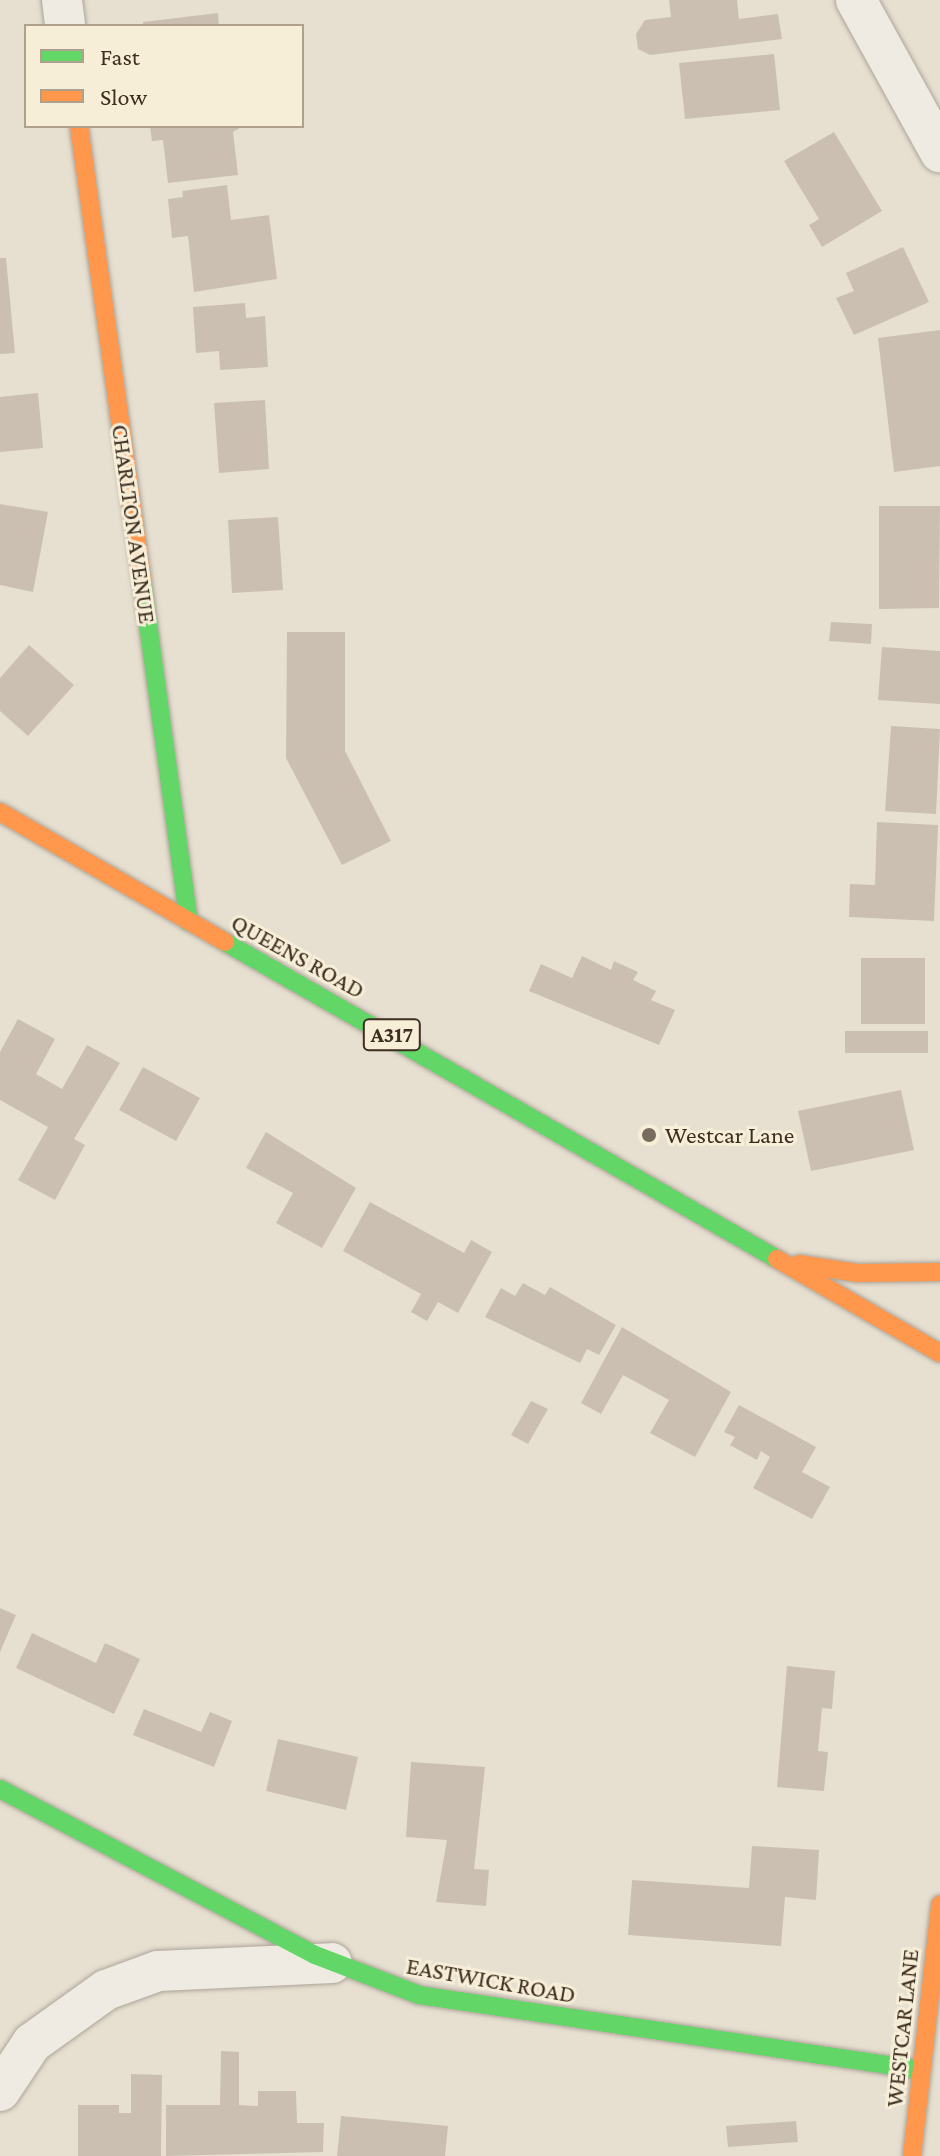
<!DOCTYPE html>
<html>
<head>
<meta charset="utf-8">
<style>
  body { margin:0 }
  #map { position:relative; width:940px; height:2156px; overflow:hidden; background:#e7e0d1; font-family:"Crimson Pro",serif }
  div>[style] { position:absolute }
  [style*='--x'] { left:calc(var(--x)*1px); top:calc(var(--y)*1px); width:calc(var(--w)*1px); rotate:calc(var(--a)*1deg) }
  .building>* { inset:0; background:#cbbfb2 }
  .roads { filter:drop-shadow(0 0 2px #ada599) drop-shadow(0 0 2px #ada599) }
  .street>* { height:40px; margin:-20px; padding:0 20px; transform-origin:20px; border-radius:20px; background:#efebe3 }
  .fast>* { height:18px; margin:-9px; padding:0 9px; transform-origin:9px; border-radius:9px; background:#63d668 }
  .slow>* { height:18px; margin:-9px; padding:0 9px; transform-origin:9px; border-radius:9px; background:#ff974d }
  .dots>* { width:22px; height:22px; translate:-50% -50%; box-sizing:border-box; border:4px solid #f7eed8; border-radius:50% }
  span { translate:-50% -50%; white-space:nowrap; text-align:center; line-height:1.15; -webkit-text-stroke:6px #f7eed8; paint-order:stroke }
  .shield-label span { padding:2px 6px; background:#f7eed8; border:2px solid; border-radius:6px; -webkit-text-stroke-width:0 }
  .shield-label { font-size:22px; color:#3d2e20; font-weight:700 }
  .street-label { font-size:24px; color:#3d2e20 }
  .poi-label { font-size:24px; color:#3d2e20 }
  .left { translate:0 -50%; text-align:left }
  .legend { position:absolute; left:24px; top:24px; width:280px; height:104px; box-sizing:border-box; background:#f7eed8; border:2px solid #ada18e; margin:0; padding:10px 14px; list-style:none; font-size:24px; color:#3d2e20 }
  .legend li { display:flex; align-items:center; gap:16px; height:40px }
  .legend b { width:40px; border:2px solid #ada18e }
</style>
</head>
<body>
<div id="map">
  <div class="building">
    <i style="clip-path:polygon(669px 0,737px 0,739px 19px,778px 14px,782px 39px,650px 55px,638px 49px,636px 34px,645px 20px,671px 17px)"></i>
    <i style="clip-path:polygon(218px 13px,219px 26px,143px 26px,143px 22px)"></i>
    <i style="clip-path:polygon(774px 54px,780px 110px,685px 119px,679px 63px)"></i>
    <i style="clip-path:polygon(150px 126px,243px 126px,233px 132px,238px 175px,168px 183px,163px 140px,152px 141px)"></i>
    <i style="clip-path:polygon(834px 132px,882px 211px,822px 247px,809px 225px,819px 219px,784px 161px)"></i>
    <i style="clip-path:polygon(227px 185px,231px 220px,269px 215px,277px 279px,194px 292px,188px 236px,172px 238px,168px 199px,183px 197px,182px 191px)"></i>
    <i style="clip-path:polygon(903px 247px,929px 302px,854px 335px,836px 298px,854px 291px,846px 273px)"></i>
    <i style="clip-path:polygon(0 258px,6px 258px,15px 353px,0 354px)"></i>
    <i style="clip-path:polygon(245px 303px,246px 318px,265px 316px,268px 367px,220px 370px,219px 351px,196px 353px,193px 307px)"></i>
    <i style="clip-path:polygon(940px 330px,940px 466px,894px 472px,878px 338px)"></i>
    <i style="clip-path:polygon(38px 393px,43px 448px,0 452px,0 397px)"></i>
    <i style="clip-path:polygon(265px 400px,269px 469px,219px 473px,214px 403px)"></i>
    <i style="clip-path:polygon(0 504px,48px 512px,33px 592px,0 585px)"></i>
    <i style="clip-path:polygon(879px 506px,940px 506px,939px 608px,879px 609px)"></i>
    <i style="clip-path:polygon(278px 517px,283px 590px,232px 593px,228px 520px)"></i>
    <i style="clip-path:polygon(831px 622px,872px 624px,871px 644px,829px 641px)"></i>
    <i style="clip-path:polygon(287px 632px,345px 632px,345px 751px,391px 841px,342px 865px,286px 758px)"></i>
    <i style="clip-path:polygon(29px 645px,74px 685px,28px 736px,0 711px,0 678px)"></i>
    <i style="clip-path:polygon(882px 647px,940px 651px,940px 704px,878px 700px)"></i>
    <i style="clip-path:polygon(891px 726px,940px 729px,936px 814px,885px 811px)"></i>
    <i style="clip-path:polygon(877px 822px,938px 825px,934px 921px,849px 917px,850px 884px,875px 885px)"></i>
    <i style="clip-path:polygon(582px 956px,611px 970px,614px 961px,638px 972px,633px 980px,656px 991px,651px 1000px,675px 1010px,659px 1045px,529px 991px,541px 964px,572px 978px)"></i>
    <i style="clip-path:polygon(861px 958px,925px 958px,925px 1024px,861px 1024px)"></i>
    <i style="clip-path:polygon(18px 1019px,55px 1039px,36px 1074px,62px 1089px,87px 1045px,120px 1063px,74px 1139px,85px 1145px,55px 1200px,18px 1180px,48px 1127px,0 1100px,0 1052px)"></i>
    <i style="clip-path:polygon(845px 1031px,928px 1031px,928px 1053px,845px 1053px)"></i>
    <i style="clip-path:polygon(143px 1067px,200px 1098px,176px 1141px,119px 1110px)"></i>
    <i style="clip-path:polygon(901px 1090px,914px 1150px,811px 1171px,798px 1111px)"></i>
    <i style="clip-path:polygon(266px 1132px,356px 1188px,322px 1248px,276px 1223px,293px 1193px,246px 1168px)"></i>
    <i style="clip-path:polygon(370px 1202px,464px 1253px,471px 1240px,492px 1252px,458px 1313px,438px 1302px,427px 1321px,411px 1312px,421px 1294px,343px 1251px)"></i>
    <i style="clip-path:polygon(523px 1283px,545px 1295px,550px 1287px,616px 1325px,599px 1355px,587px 1349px,580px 1363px,485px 1317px,501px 1288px,515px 1296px)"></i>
    <i style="clip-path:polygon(622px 1327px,731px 1392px,695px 1457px,650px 1433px,669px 1400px,623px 1375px,601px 1414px,581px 1403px)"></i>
    <i style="clip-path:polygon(531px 1401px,548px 1409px,528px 1444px,511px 1435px)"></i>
    <i style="clip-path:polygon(739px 1405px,816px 1447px,802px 1472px,830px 1487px,812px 1519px,753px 1488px,770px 1457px,761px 1451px,757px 1460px,730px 1445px,735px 1437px,724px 1432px)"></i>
    <i style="clip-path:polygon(0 1608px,16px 1615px,0 1652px)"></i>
    <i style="clip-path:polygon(32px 1633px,96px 1663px,105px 1643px,140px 1659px,114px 1714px,16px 1668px)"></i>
    <i style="clip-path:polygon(787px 1666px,835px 1671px,832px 1709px,822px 1708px,818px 1751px,828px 1752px,824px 1791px,777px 1787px)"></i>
    <i style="clip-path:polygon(144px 1709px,201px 1732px,210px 1712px,232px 1721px,214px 1767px,133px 1735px)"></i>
    <i style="clip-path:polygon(278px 1739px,358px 1757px,346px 1810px,266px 1791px)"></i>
    <i style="clip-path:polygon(411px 1762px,485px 1767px,474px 1869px,489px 1870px,486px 1906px,436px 1902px,447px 1840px,406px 1837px)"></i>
    <i style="clip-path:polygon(752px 1846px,819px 1850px,816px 1900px,785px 1897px,781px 1946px,628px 1935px,632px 1880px,749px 1888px)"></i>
    <i style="clip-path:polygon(221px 2051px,239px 2052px,239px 2105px,258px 2106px,258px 2091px,296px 2091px,297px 2123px,324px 2123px,323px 2152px,166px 2156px,166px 2105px,220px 2105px)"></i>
    <i style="clip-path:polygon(131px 2074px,162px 2075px,161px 2156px,78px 2156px,78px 2105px,119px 2105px,119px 2113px,131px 2113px)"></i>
    <i style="clip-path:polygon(341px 2116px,448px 2126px,445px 2156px,337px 2156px)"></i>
    <i style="clip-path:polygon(796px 2121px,798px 2142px,728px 2147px,726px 2126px)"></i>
  </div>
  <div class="roads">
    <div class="street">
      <i style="--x:62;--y:0;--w:26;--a:83"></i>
      <i style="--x:856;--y:0;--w:174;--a:61.1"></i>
      <i style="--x:0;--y:2091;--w:58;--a:-56.3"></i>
      <i style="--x:32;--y:2043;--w:91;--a:-35.6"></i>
      <i style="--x:106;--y:1990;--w:55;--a:-20.1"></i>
      <i style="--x:158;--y:1971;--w:174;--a:-2.6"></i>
    </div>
    <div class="fast">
      <i style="--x:142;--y:580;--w:345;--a:82.2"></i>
      <i style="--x:225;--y:942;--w:637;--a:29.87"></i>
      <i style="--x:0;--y:1789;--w:356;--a:27.8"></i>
      <i style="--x:315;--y:1955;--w:111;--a:21"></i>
      <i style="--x:419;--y:1995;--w:508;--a:8.5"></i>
    </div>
    <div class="slow">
      <i style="--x:79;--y:126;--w:458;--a:82.1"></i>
      <i style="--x:0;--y:812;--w:260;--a:30"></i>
      <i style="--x:777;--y:1259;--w:188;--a:30"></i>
      <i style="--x:799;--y:1264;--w:60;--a:8.7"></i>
      <i style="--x:858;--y:1273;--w:82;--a:-0.7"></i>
      <i style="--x:912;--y:2156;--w:253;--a:-83.6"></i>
    </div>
  </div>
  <div class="dots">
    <i style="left:649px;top:1135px;background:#786c5e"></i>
  </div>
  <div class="shield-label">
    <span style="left:392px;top:1035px">A317</span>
  </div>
  <div class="street-label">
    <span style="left:134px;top:524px;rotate:82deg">CHARLTON AVENUE</span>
    <span style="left:298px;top:956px;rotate:29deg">QUEENS ROAD</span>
    <span style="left:491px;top:1980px;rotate:10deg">EASTWICK ROAD</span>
    <span style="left:902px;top:2028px;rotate:-84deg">WESTCAR LANE</span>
  </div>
  <div class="poi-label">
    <span class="left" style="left:665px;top:1135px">Westcar Lane</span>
  </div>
  <ul class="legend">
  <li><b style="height:10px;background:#63d668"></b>Fast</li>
  <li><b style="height:10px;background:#ff974d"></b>Slow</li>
  </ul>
</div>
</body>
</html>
